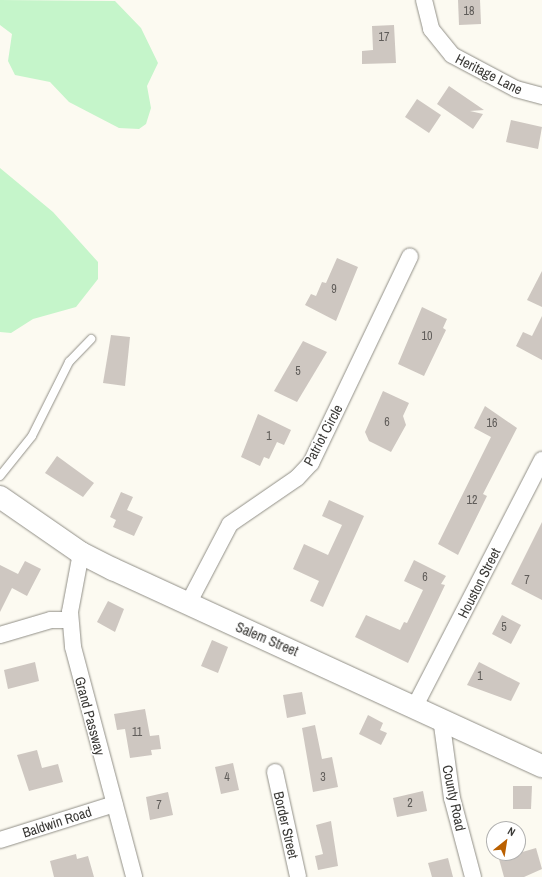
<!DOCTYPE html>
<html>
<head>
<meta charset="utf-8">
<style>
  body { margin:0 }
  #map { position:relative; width:542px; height:877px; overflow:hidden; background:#fcfaf1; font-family:"Archivo Narrow",sans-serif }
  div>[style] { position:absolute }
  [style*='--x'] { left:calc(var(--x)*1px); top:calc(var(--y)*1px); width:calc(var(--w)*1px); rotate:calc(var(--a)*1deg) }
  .green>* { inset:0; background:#c5f5ca }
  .building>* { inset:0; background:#cec7c1 }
  .roads { filter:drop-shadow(0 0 1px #918f87) drop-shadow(0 0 1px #918f87) }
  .lane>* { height:8px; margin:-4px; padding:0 4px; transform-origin:4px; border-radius:4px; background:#fff }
  .street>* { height:16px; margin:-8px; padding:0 8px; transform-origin:8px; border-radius:8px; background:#fff }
  .secondary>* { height:22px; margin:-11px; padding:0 11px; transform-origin:11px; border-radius:11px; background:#fff }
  span { translate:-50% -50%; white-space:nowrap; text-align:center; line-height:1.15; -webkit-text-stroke:3px #fff; paint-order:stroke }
  .number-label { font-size:12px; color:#5f5c59 }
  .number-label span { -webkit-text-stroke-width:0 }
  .street-label { font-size:14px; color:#3a3936 }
  .north { position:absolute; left:486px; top:821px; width:40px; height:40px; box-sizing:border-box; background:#fff; border:1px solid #b0b0af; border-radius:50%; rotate:30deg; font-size:11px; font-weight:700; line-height:16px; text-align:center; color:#3a3936 }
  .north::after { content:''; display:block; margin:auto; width:14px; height:18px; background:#ba6000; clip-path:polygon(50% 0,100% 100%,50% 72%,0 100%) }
</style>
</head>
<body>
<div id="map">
  <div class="green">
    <i style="clip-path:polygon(0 0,115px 1px,141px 28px,158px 63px,147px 86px,151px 108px,146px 124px,139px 129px,119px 128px,69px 102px,50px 82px,15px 75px,8px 61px,12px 34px,0 25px)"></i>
    <i style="clip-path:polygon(0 168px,53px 212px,98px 262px,98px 279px,76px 307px,33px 319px,11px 333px,0 332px)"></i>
  </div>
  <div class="building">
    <i style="clip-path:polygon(458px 0,480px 0,481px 24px,459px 25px)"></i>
    <i style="clip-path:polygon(394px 25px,396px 63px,362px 64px,362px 51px,373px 50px,372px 26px)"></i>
    <i style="clip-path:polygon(449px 86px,484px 110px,470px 111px,483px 114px,473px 129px,437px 104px)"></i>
    <i style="clip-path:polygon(417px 99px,441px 115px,429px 133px,405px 117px)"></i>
    <i style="clip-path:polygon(511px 120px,542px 127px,538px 149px,506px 142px)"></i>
    <i style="clip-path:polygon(337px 258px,358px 267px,336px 321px,305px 305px,311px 294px,316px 296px,322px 282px,326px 283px)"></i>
    <i style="clip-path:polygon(542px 271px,542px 307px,527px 300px)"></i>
    <i style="clip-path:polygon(422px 307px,447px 319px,443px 328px,446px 330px,424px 376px,398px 364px)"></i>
    <i style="clip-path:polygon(542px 316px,542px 360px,516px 346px,523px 332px,532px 336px)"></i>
    <i style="clip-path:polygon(111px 335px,130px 337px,125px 386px,103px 383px)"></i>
    <i style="clip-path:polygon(303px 341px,327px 352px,297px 402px,274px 391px)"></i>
    <i style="clip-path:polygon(383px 391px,409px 403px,403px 416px,406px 425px,391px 452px,369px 441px,365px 432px)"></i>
    <i style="clip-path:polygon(485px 406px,517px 428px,483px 494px,487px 496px,458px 555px,438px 544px,491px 437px,474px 428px)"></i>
    <i style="clip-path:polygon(258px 414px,291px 430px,284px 445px,277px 442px,269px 459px,264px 457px,260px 466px,241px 457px)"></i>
    <i style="clip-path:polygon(57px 456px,94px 483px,83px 497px,45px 473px)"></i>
    <i style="clip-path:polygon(121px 492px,133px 497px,127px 510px,143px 517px,134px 536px,113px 527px,116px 520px,110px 517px)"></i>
    <i style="clip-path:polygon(329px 500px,364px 516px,323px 607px,310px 601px,319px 581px,293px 569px,304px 544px,328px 555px,342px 525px,322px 516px)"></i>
    <i style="clip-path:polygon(542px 522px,542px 600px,511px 584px)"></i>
    <i style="clip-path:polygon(414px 560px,446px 576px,441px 584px,445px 585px,408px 663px,355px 637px,366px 615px,400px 630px,404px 622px,407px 623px,423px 590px,404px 581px)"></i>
    <i style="clip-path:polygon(25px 561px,41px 569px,27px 596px,12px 588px,0 612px,0 565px,18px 574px)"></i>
    <i style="clip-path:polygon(108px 601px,124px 609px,115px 632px,97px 622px)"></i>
    <i style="clip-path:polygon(502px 615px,521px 625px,511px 644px,492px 634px)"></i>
    <i style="clip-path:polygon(212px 640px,228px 647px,218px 673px,201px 666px)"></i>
    <i style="clip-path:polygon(35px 662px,39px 681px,8px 689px,4px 670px)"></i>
    <i style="clip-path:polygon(479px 662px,520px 683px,511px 701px,467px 685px)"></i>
    <i style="clip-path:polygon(302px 692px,306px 714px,287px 718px,283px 695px)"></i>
    <i style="clip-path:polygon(145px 709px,150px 736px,159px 735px,161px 749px,151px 750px,152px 755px,130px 758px,125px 729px,117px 730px,114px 714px)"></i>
    <i style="clip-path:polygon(368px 715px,383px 723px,380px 730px,387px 733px,381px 745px,359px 734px)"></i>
    <i style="clip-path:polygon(315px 725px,322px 759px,332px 757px,338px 787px,313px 792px,302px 728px)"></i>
    <i style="clip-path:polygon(37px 750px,42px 768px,58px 764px,63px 782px,29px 791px,17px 755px)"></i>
    <i style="clip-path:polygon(233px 763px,239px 790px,221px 794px,215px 767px)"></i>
    <i style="clip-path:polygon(513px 786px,532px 786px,531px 809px,513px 809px)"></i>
    <i style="clip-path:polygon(423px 791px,427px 811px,397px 817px,393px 798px)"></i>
    <i style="clip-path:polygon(168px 792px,173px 815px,150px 820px,146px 797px)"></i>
    <i style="clip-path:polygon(331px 821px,338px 866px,318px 870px,315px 856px,323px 854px,316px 825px)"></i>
    <i style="clip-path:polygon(536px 848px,542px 869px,524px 877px,504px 877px,499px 859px)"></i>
    <i style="clip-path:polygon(76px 854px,77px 859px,88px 856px,94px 877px,54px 877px,50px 861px)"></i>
    <i style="clip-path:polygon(448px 858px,453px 877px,432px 877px,428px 863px)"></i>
  </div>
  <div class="roads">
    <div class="lane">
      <i style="--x:0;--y:476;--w:51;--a:-51.3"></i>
      <i style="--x:32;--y:436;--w:83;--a:-63.4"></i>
      <i style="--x:69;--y:362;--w:32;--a:-46"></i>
    </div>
    <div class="street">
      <i style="--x:424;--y:0;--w:30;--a:76"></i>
      <i style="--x:431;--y:29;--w:33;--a:51"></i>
      <i style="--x:452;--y:55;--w:72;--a:28"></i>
      <i style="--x:516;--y:89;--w:27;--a:15"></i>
      <i style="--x:81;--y:553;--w:60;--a:100.6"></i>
      <i style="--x:70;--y:612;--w:35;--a:85"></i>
      <i style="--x:73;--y:647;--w:238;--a:75.1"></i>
      <i style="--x:188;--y:604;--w:90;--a:-62.3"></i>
      <i style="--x:230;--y:524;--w:81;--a:-34.5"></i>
      <i style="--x:297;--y:478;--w:21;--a:-47"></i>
      <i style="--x:311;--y:463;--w:229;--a:-64.4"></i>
      <i style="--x:0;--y:635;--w:53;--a:-16.4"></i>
      <i style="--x:51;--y:620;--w:19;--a:0"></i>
      <i style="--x:415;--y:706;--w:277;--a:-62.7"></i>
      <i style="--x:441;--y:718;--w:81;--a:82.2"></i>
      <i style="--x:452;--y:798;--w:82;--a:75.1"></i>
      <i style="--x:275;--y:772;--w:107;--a:77.6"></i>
      <i style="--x:0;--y:840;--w:120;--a:-17.5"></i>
    </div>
    <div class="secondary">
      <i style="--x:0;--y:497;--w:98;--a:34.7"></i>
      <i style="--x:81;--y:553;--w:36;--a:27"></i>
      <i style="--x:113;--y:569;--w:472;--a:24.7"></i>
    </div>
  </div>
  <div class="number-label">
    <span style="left:469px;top:12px">18</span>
    <span style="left:384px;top:38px">17</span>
    <span style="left:334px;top:290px">9</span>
    <span style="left:427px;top:337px">10</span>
    <span style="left:298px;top:372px">5</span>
    <span style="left:387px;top:423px">6</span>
    <span style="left:492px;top:424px">16</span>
    <span style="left:269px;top:437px">1</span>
    <span style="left:472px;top:501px">12</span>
    <span style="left:425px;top:578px">6</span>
    <span style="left:527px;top:581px">7</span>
    <span style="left:504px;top:628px">5</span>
    <span style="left:480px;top:677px">1</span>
    <span style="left:137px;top:733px">11</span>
    <span style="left:227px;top:778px">4</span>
    <span style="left:323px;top:778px">3</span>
    <span style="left:410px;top:804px">2</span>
    <span style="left:159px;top:806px">7</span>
  </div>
  <div class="street-label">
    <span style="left:489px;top:74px;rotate:27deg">Heritage Lane</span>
    <span style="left:323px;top:435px;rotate:-62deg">Patriot Circle</span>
    <span style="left:479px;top:583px;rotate:-63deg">Houston Street</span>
    <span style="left:267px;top:639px;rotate:23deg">Salem Street</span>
    <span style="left:90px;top:716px;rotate:75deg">Grand Passway</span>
    <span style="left:454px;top:798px;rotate:78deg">County Road</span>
    <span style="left:57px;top:822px;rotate:-18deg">Baldwin Road</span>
    <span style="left:286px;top:825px;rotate:77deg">Border Street</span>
  </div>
  <div class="north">N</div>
</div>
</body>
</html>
